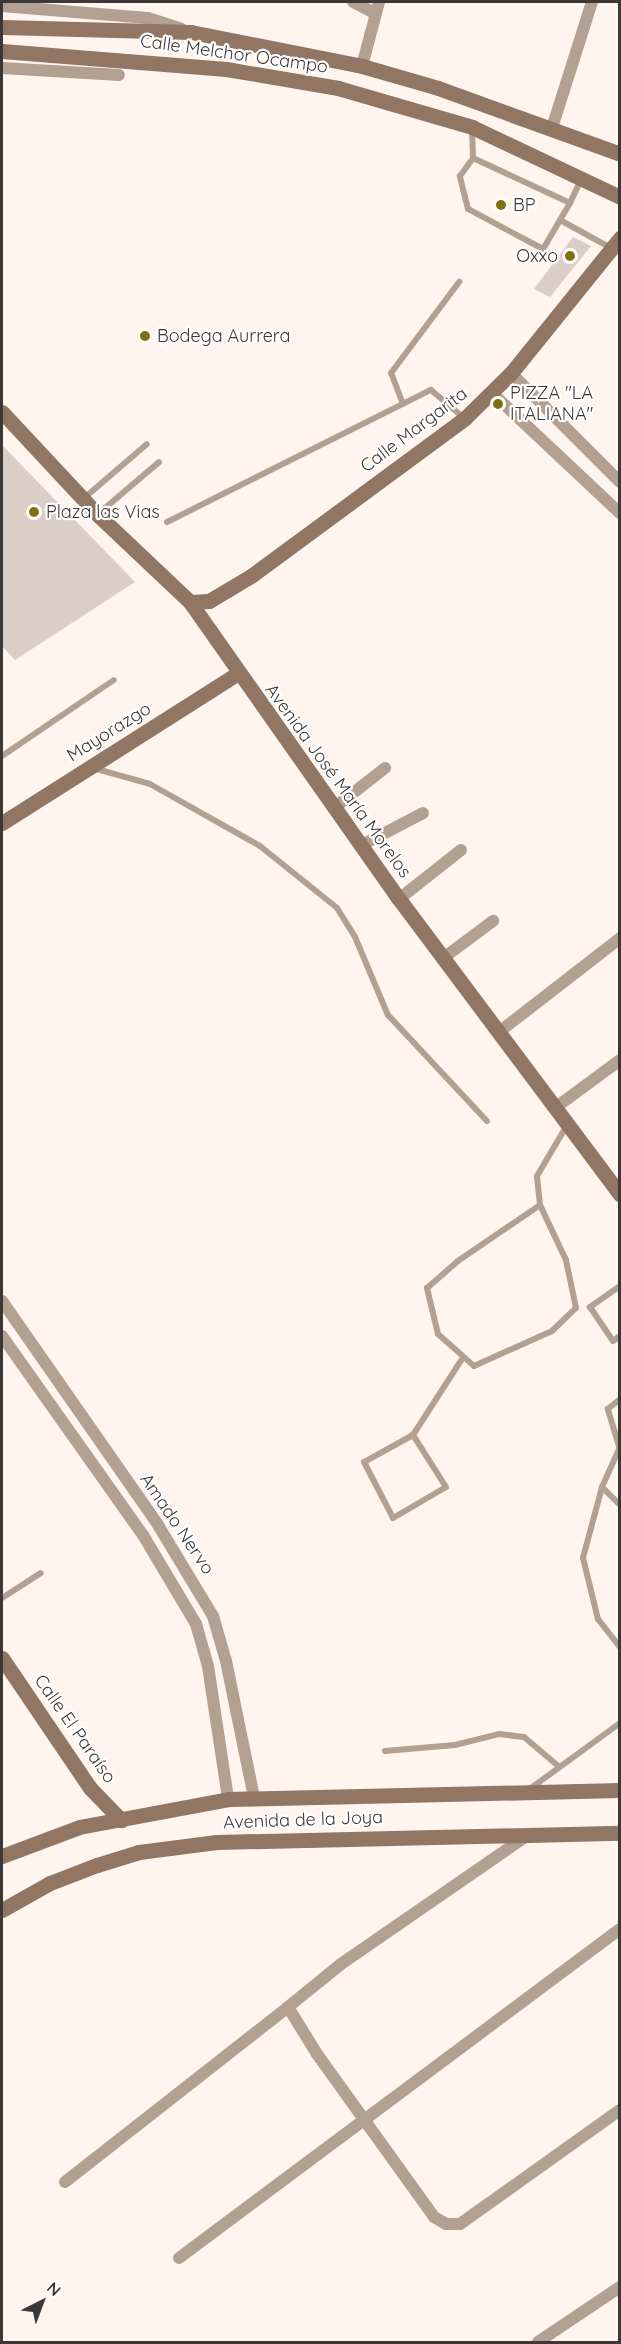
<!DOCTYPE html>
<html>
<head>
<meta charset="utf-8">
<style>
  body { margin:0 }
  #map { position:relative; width:621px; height:2344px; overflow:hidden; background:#fff4ee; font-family:Quicksand,sans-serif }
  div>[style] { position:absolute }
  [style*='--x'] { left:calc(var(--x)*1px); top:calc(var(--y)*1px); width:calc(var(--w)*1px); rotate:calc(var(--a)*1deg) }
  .building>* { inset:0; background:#dbcec7 }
  .service>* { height:6px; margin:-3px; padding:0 3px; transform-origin:3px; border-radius:3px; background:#b2a093 }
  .minor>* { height:12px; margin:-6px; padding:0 6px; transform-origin:6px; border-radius:6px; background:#b2a093 }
  .secondary>* { height:15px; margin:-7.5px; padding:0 7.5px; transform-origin:7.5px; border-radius:7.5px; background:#907663 }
  .dots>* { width:16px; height:16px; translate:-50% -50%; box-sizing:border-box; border:3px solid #fff; border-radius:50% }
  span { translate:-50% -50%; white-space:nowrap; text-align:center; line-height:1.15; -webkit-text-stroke:4.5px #fff; paint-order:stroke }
  .street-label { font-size:18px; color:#3d3835 }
  .poi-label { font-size:18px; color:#3d3835 }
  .left { translate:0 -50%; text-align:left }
  .right { translate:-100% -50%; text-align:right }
  .frame { position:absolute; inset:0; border:3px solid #3d3835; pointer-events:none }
  .north { position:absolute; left:12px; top:2272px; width:60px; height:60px; -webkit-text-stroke:4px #fff; paint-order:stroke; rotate:42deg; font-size:16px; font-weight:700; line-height:24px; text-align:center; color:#3d3835 }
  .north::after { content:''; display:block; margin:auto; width:21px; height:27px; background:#3d3835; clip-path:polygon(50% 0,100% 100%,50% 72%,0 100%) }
</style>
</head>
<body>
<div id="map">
  <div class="building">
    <i style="clip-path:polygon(573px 237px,591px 246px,550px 297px,534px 289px)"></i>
    <i style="clip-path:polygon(2px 445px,135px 582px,15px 660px,2px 646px)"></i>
  </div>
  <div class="service">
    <i style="--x:472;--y:129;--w:29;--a:88"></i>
    <i style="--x:473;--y:158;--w:107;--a:24.9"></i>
    <i style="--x:570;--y:203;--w:53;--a:120.4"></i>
    <i style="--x:543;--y:249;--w:85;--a:-151.9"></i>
    <i style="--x:468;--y:209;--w:34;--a:-104"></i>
    <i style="--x:460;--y:176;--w:22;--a:-54"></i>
    <i style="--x:570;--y:203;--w:26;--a:-65"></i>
    <i style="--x:560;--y:220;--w:58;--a:28.8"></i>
    <i style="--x:403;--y:404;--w:33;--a:-111"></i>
    <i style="--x:391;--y:373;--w:114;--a:-53.2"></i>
    <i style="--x:83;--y:499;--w:84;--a:-40.7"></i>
    <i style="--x:98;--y:514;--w:80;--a:-40.4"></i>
    <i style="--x:167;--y:522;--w:295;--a:-26.6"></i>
    <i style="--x:431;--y:390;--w:43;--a:40.3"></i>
    <i style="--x:2;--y:756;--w:135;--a:-34.2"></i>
    <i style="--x:93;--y:768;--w:59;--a:15.7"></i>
    <i style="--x:150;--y:784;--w:126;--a:29.4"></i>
    <i style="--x:260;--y:846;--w:99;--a:38.8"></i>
    <i style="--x:337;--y:908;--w:34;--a:58"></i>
    <i style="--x:355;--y:937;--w:85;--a:67.1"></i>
    <i style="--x:388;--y:1015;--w:145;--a:47"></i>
    <i style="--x:540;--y:1205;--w:99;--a:145.7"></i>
    <i style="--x:458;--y:1261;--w:41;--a:138.9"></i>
    <i style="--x:427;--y:1288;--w:47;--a:76.6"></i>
    <i style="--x:438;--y:1334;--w:48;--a:41.6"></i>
    <i style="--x:474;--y:1366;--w:85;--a:-24.2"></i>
    <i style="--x:552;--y:1331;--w:33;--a:-44"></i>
    <i style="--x:576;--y:1308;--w:49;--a:-101.8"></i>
    <i style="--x:566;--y:1260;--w:61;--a:-115.3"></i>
    <i style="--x:540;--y:1205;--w:29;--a:-96"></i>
    <i style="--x:537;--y:1176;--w:59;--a:-59.5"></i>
    <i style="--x:620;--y:1286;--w:37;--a:145"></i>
    <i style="--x:590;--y:1307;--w:41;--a:55.9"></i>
    <i style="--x:613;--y:1341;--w:9;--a:-36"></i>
    <i style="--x:413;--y:1435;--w:56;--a:151.1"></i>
    <i style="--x:364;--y:1462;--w:63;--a:62.6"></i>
    <i style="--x:393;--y:1518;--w:61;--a:-30.3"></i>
    <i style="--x:446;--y:1487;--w:62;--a:-122.4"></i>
    <i style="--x:413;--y:1435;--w:90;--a:-57.2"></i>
    <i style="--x:619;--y:1446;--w:39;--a:-107"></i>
    <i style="--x:608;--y:1409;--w:16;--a:-40"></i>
    <i style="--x:620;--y:1447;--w:44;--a:114.2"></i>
    <i style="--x:602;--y:1487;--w:73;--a:105"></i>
    <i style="--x:583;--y:1558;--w:63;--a:76.2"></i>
    <i style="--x:598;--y:1619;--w:36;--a:52"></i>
    <i style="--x:602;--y:1487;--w:25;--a:45"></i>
    <i style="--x:2;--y:1598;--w:46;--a:-32.7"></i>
    <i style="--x:385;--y:1751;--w:70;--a:-4.9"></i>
    <i style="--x:455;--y:1745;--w:45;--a:-14"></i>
    <i style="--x:499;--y:1734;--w:25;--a:7"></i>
    <i style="--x:524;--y:1737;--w:43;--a:40.3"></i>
    <i style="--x:531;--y:1788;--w:110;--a:-36.1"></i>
  </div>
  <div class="minor">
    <i style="--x:353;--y:2;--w:25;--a:27"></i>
    <i style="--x:2;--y:6;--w:146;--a:4.7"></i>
    <i style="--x:148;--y:18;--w:35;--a:18"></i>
    <i style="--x:362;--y:66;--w:66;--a:-75.1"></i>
    <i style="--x:2;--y:68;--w:117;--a:3.4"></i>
    <i style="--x:552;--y:128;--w:132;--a:-72.4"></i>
    <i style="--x:511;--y:373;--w:154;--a:45"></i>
    <i style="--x:492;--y:393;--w:175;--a:43.2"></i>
    <i style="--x:334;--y:808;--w:65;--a:-38.1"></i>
    <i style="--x:360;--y:846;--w:71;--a:-27.6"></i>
    <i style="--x:399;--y:899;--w:79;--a:-38.3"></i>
    <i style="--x:442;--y:959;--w:64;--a:-36.7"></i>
    <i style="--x:499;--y:1032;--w:153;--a:-37.8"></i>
    <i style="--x:555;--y:1108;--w:81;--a:-36.4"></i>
    <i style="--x:2;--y:1301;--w:273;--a:55.1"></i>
    <i style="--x:158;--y:1525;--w:106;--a:58.9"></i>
    <i style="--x:213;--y:1616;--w:47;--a:73.9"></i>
    <i style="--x:226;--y:1661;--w:140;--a:78.4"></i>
    <i style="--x:2;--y:1336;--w:244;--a:54.7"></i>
    <i style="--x:143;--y:1535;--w:104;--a:59.2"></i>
    <i style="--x:196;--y:1624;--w:44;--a:74.1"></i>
    <i style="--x:208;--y:1666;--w:134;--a:81.4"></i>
    <i style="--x:525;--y:1837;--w:224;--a:145.4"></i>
    <i style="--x:341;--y:1964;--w:68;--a:140.9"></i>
    <i style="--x:288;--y:2007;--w:55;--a:58.3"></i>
    <i style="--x:317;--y:2054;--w:201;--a:54.3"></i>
    <i style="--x:434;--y:2217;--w:14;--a:30"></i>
    <i style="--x:446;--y:2224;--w:14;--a:0"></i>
    <i style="--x:460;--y:2224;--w:196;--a:-35.5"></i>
    <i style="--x:65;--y:2182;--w:283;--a:-38.1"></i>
    <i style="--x:179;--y:2258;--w:550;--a:-36.72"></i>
    <i style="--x:538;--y:2342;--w:99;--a:-33.9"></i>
  </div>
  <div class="secondary">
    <i style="--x:2;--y:27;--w:189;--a:1.5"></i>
    <i style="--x:191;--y:32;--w:174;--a:11.2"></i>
    <i style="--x:362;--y:66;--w:79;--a:16.1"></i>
    <i style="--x:438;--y:88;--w:194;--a:19.9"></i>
    <i style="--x:2;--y:51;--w:225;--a:4.6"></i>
    <i style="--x:226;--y:69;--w:114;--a:9.6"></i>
    <i style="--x:338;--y:88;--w:140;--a:16.2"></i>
    <i style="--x:472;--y:127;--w:164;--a:25.3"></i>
    <i style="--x:2;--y:412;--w:141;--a:47"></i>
    <i style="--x:98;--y:515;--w:127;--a:43.4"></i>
    <i style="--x:190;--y:602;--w:363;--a:54.9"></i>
    <i style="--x:399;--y:899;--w:369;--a:53.2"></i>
    <i style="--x:190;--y:602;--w:19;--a:-3"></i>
    <i style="--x:209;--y:601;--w:49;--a:-30.8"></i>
    <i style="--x:251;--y:576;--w:266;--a:-36.4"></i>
    <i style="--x:465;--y:418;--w:64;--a:-44.4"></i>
    <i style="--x:511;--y:373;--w:174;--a:-51.1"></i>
    <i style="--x:2;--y:823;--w:278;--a:-32.4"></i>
    <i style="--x:2;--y:1658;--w:157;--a:55.9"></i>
    <i style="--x:90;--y:1788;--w:45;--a:45.9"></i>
    <i style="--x:2;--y:1856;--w:82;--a:-20.6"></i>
    <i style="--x:79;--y:1827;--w:152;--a:-10.6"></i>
    <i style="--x:228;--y:1799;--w:392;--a:-1.3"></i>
    <i style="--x:2;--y:1910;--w:55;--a:-29.4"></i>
    <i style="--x:50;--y:1883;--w:50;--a:-21"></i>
    <i style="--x:97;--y:1865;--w:44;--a:-17.2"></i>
    <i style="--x:139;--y:1852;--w:78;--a:-7.4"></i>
    <i style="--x:216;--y:1842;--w:404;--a:-1.3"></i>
  </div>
  <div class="dots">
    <i style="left:501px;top:205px;background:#826f0e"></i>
    <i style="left:570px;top:256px;background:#826f0e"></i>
    <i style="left:145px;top:336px;background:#826f0e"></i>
    <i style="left:498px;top:404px;background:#826f0e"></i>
    <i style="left:34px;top:512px;background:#826f0e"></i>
  </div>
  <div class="street-label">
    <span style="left:234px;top:54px;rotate:8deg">Calle Melchor Ocampo</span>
    <span style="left:414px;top:430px;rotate:-37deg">Calle Margarita</span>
    <span style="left:109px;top:732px;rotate:-32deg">Mayorazgo</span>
    <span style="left:338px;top:781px;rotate:54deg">Avenida José María Morelos</span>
    <span style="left:177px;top:1524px;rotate:56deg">Amado Nervo</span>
    <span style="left:75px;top:1729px;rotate:55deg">Calle El Paraíso</span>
    <span style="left:303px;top:1820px;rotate:-2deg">Avenida de la Joya</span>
  </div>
  <div class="poi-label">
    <span class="left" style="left:513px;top:205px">BP</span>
    <span class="right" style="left:558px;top:256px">Oxxo</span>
    <span class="left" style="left:157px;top:336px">Bodega Aurrera</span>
    <span class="left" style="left:510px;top:404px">PIZZA "LA<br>ITALIANA"</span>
    <span class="left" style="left:46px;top:512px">Plaza las Vias</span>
  </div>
  <div class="frame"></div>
  <div class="north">N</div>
</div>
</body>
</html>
